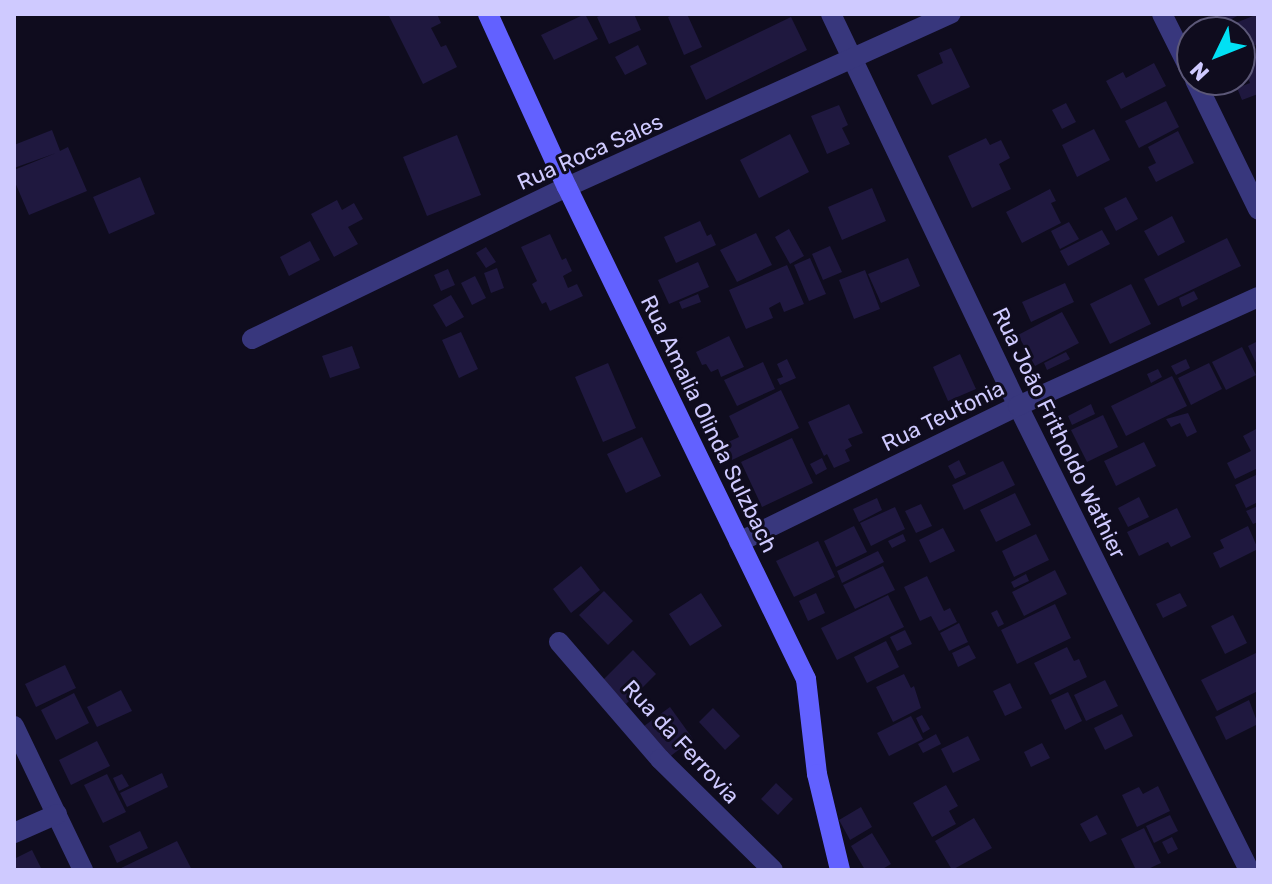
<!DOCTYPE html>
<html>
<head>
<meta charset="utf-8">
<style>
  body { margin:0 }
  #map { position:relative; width:1272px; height:884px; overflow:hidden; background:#0f0c1e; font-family:Rubik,sans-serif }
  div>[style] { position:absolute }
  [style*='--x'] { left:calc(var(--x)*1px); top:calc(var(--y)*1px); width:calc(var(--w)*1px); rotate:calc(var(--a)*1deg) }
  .building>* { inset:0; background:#1f183f }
  .street>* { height:20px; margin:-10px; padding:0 10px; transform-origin:10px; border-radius:10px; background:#38377d }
  .secondary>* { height:20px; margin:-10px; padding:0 10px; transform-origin:10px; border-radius:10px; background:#6261ff }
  span { translate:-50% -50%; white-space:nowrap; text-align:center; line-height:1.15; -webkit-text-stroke:6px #0f0c1e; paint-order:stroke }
  .street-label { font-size:22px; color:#cfcaff }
  .frame { position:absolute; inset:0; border:16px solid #cfcaff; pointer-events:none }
  .north { position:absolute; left:1176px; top:16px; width:80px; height:80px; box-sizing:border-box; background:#0f0c1e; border:2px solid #5c5878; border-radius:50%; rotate:227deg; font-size:22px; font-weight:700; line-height:32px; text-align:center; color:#cfcaff }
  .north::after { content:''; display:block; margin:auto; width:28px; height:36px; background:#01e0f4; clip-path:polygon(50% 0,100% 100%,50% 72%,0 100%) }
</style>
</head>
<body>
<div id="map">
  <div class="building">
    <i style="clip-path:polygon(388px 14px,437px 14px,441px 23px,431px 28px,441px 47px,446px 45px,457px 67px,423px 84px)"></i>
    <i style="clip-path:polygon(585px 14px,598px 39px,554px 60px,541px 35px)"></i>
    <i style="clip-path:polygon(604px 14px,634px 14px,641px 30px,609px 44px,597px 17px)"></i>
    <i style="clip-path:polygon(675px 14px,687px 14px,702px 47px,684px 55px,668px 17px)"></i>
    <i style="clip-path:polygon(1217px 14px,1241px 14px,1222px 24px)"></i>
    <i style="clip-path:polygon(1258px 14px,1258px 44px,1240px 51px,1240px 32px,1230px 32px,1228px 26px)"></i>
    <i style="clip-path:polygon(791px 17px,807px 50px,706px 100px,690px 66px)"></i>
    <i style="clip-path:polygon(638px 45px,647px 64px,625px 75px,615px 57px)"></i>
    <i style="clip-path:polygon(951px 48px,970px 87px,932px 105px,917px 75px,943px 63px,939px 53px)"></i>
    <i style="clip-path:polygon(1258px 52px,1258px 94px,1242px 100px,1237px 88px,1250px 83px,1241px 59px)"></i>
    <i style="clip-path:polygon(1154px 63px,1166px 86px,1121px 109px,1106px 81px,1123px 72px,1126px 78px)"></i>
    <i style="clip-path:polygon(1166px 101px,1179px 127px,1139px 148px,1125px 121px)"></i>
    <i style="clip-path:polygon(1066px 103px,1076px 122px,1062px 129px,1052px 110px)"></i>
    <i style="clip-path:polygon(839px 105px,848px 125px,842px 128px,850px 144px,827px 154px,811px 116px)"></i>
    <i style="clip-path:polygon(1094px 129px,1110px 160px,1077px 177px,1062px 145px)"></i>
    <i style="clip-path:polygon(52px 130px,60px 151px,68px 147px,87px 191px,29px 215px,14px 180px,14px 170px,56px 153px,14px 168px,14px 145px)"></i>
    <i style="clip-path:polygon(1178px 131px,1194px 163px,1156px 182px,1148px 167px,1156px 163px,1148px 147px)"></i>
    <i style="clip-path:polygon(790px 134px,809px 172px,759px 198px,740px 160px)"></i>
    <i style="clip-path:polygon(457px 135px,481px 195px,427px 216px,403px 157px)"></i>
    <i style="clip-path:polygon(986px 138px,990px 145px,1001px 140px,1010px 158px,999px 164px,1011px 189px,972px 208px,948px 156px)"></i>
    <i style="clip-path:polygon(140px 177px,155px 214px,109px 234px,93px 197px)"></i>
    <i style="clip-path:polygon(872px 188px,886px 221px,842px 240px,828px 207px)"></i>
    <i style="clip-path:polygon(1050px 189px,1056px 201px,1051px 203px,1061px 223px,1022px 243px,1006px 212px)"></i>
    <i style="clip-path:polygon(1126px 197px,1138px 219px,1116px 231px,1104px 208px)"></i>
    <i style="clip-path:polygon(337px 200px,342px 210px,354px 203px,363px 219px,348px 227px,358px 244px,334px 257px,311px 214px)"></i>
    <i style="clip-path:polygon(1172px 216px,1185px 242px,1158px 256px,1144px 231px)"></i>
    <i style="clip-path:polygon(700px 221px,707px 236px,711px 234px,716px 245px,676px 263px,664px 237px)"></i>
    <i style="clip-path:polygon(1069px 222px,1079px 239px,1060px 249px,1051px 231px)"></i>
    <i style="clip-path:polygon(789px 229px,804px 256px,790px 264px,775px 237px)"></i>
    <i style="clip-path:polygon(1102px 230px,1110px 244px,1068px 266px,1060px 251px)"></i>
    <i style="clip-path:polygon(756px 233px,772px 265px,737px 282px,720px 250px)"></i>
    <i style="clip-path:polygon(550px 234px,562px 260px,566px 258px,572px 271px,563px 276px,568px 288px,577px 284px,583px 296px,550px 311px,546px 302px,542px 304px,532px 284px,537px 281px,521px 247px)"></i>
    <i style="clip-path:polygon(1227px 238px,1241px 266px,1158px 306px,1144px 279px)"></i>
    <i style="clip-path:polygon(310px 241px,320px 260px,289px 276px,280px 257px)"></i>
    <i style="clip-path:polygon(830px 246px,842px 272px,823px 280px,812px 254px)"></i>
    <i style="clip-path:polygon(486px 247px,496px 262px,486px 268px,476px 253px)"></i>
    <i style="clip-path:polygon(810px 258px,826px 294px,809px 301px,794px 265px)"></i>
    <i style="clip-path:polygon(908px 258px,920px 286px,881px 303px,868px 274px)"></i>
    <i style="clip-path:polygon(698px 262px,709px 287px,669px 304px,658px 280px)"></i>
    <i style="clip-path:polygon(787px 265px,804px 304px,784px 312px,780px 302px,769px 308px,773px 318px,746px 329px,729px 290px)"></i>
    <i style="clip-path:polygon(497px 268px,504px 288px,491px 293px,484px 273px)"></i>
    <i style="clip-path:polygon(448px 269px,455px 285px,441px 291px,434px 275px)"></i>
    <i style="clip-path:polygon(865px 270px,880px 309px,854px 319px,839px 280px)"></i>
    <i style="clip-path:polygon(475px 276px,486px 298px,472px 305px,461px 283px)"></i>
    <i style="clip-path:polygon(1065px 283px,1074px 302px,1031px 322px,1022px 302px)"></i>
    <i style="clip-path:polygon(1131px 284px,1151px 324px,1110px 344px,1090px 304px)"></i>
    <i style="clip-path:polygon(1194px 291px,1198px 299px,1182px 307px,1179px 298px)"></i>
    <i style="clip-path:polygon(698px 294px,701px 302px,682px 309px,679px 302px)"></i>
    <i style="clip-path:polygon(451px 295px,464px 317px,446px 327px,433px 305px)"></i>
    <i style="clip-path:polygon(1062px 312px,1079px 343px,1035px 366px,1018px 335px)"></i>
    <i style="clip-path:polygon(461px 332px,478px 369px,459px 378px,442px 340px)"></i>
    <i style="clip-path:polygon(729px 336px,744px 367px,721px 377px,718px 369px,711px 372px,706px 364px,702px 365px,696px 352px)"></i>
    <i style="clip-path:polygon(1258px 341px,1258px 367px,1248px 346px)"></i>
    <i style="clip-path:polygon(352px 346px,360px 368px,330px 378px,322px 356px)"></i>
    <i style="clip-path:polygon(1242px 347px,1256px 375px,1226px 390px,1212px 362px)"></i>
    <i style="clip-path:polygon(1066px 352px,1070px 359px,1047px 370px,1044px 363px)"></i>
    <i style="clip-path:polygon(960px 354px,976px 389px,948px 401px,933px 367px)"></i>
    <i style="clip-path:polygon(787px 359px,796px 378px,780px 385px,777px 379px,783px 377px,777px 364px)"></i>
    <i style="clip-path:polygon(1186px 359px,1190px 368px,1176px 375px,1171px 366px)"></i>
    <i style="clip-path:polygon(763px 362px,775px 389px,737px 406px,724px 380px)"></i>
    <i style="clip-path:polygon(608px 363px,636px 428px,603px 442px,575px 377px)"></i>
    <i style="clip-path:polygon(1209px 363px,1222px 389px,1191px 405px,1178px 378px)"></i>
    <i style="clip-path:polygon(1158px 369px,1162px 377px,1151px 383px,1147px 374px)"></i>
    <i style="clip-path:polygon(1172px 376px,1187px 406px,1126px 436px,1111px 406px)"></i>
    <i style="clip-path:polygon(781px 390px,799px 428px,732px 460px,724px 444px,739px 437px,729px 416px)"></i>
    <i style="clip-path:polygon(849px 404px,863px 433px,848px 439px,852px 446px,845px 450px,850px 461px,834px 468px,827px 454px,824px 456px,808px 422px)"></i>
    <i style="clip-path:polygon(1091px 404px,1095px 414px,1072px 425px,1068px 416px)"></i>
    <i style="clip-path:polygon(1188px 413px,1197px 432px,1187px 437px,1180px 423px,1171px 427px,1166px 419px)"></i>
    <i style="clip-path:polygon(1103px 415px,1118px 447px,1087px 462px,1071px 430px)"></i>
    <i style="clip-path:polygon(1258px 428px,1258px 468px,1235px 479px,1227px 463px,1251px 451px,1243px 436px)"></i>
    <i style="clip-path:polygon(642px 437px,661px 476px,626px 493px,607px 454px)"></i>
    <i style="clip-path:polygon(792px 438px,813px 483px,762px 507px,741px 462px)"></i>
    <i style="clip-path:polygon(1144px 442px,1156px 466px,1116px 486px,1104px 461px)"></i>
    <i style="clip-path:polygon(822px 458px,827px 469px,816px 475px,810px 464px)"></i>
    <i style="clip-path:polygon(959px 460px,966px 474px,955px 479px,948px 466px)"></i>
    <i style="clip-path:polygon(1003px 461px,1015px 485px,964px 510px,952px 485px)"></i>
    <i style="clip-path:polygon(1258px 474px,1258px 502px,1246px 508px,1235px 485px)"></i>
    <i style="clip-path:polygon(1015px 493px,1031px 525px,996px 542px,980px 510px)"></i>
    <i style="clip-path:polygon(1139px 497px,1149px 517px,1128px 527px,1118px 508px)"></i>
    <i style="clip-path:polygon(877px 498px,882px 510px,859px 522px,853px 509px)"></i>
    <i style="clip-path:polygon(921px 504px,932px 526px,916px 533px,905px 511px)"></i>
    <i style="clip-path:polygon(1258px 506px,1258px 522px,1253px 524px,1246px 511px)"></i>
    <i style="clip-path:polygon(895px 507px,905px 529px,871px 546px,860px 523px)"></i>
    <i style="clip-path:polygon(1177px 508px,1191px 537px,1171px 547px,1168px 542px,1139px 556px,1127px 532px)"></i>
    <i style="clip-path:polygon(854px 526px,867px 552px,836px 567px,824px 541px)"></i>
    <i style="clip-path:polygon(1248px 526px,1258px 549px,1220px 568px,1213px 553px,1224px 548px,1220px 540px)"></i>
    <i style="clip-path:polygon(943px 528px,955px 551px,930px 563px,919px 540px)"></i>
    <i style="clip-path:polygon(903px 534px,906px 541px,892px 548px,888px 541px)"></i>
    <i style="clip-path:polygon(1036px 534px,1049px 560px,1014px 577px,1002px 551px)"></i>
    <i style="clip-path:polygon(818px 541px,835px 577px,794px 597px,776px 561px)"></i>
    <i style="clip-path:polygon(878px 551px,884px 562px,842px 583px,837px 571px)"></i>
    <i style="clip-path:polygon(581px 566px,600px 590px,571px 613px,553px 589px)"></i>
    <i style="clip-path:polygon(883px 566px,895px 590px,855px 609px,843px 585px)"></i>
    <i style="clip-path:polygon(1055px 570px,1067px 594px,1024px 616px,1012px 592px)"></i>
    <i style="clip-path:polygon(1026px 574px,1029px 581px,1014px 588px,1011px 582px)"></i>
    <i style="clip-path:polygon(927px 576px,944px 611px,950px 608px,957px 622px,939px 631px,931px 616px,920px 621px,904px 587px)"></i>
    <i style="clip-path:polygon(604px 591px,633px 621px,608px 645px,579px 615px)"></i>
    <i style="clip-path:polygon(701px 593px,722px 626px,690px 646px,669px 614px)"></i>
    <i style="clip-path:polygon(816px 593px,825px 613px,808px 621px,799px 601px)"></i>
    <i style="clip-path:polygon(1180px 593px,1187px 606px,1163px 618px,1156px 604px)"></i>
    <i style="clip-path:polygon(888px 595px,904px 627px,837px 660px,821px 628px)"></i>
    <i style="clip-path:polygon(1055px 604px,1071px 638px,1017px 664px,1001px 630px)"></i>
    <i style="clip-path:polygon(997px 610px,1004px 624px,998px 627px,991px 613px)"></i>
    <i style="clip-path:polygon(1233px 615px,1247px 643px,1225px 654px,1211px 626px)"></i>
    <i style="clip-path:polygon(959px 623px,968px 642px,949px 651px,940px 633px)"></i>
    <i style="clip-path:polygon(905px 630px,912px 644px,897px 651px,890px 637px)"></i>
    <i style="clip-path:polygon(886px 641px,899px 667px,867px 683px,854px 657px)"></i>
    <i style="clip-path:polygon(969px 645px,976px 658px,958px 667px,952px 653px)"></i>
    <i style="clip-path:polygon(1067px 647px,1074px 661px,1079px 659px,1087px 677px,1050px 695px,1034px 663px)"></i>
    <i style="clip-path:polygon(633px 650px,656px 674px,626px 704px,603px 680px)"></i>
    <i style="clip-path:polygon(1258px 652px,1258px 691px,1217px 711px,1201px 680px)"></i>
    <i style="clip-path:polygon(65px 665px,76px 688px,36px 707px,25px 684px)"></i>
    <i style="clip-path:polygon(904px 674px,911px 688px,914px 686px,921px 708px,893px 722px,876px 687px)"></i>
    <i style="clip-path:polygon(1105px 680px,1118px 706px,1086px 721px,1074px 695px)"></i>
    <i style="clip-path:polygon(1010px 683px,1022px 708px,1005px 716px,993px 691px)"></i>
    <i style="clip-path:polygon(121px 690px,132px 711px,97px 727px,87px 707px)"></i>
    <i style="clip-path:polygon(1068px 692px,1082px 721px,1065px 730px,1051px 700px)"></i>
    <i style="clip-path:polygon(74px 693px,89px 723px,56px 740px,41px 710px)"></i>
    <i style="clip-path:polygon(1249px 700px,1258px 724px,1226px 740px,1215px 717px)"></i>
    <i style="clip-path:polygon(670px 707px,693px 739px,668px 758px,644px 726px)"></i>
    <i style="clip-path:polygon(713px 708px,740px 736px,725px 750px,699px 722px)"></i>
    <i style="clip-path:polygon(1122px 714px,1133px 736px,1105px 750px,1094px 728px)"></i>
    <i style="clip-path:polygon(922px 715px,930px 729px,923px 733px,916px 718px)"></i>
    <i style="clip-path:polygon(911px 716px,923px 739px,889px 756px,877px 733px)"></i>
    <i style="clip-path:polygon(936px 734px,941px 744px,923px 753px,918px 744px)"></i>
    <i style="clip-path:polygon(968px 736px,980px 760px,953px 773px,941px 749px)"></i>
    <i style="clip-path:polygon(97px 741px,110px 766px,71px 785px,59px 760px)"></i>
    <i style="clip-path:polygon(1042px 743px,1050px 758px,1031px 767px,1024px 752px)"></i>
    <i style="clip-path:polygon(162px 773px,168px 787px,127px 807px,120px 793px)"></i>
    <i style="clip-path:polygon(107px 774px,126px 812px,103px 823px,84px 785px)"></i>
    <i style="clip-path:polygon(122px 774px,129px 786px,119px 791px,113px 778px)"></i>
    <i style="clip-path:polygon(776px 783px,793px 799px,778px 815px,761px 799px)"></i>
    <i style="clip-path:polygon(946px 785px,958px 806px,949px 811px,956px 824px,932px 837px,913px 803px)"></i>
    <i style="clip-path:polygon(1158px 786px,1170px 811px,1137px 827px,1122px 795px,1139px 787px,1143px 794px)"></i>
    <i style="clip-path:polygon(861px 807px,872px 827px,850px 840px,839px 820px)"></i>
    <i style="clip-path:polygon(1097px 815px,1107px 834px,1090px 842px,1080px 824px)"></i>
    <i style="clip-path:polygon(1170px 815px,1178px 831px,1154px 843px,1146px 826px)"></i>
    <i style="clip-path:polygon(974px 818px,992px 848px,952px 870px,935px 841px)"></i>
    <i style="clip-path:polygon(1144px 828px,1161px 863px,1146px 870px,1136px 870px,1121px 839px)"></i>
    <i style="clip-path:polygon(140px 831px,148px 848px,117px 863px,109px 846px)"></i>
    <i style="clip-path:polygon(872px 833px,891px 864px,881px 870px,865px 870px,851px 846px)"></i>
    <i style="clip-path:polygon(1172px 837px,1178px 849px,1168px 854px,1162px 842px)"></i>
    <i style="clip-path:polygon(177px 841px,192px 870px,117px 870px)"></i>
    <i style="clip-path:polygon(32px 850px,42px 870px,14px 870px,14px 859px)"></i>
  </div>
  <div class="street">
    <i style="--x:831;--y:14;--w:434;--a:64.5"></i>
    <i style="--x:1018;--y:406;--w:518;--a:63.53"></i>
    <i style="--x:1162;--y:14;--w:67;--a:63.4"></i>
    <i style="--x:1195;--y:80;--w:144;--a:64"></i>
    <i style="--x:252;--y:339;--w:350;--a:-25.8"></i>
    <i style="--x:567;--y:187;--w:421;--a:-24.3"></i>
    <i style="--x:739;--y:542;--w:310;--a:-26"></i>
    <i style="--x:1018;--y:406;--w:264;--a:-24.4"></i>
    <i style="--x:559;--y:642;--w:155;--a:49.2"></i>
    <i style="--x:660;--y:759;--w:158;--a:44.5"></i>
    <i style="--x:14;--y:726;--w:160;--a:64.4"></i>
    <i style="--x:14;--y:833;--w:47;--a:-23.8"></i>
  </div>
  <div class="secondary">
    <i style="--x:488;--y:14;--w:190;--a:65.5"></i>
    <i style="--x:567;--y:187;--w:547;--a:64.09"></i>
    <i style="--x:806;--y:679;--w:96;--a:83.4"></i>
    <i style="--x:817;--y:774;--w:99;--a:76.5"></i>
  </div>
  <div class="street-label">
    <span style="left:590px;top:152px;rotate:-24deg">Rua Roca Sales</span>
    <span style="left:943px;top:416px;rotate:-26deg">Rua Teutonia</span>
    <span style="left:709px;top:424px;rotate:64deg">Rua Amalia Olinda Sulzbach</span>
    <span style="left:1059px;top:433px;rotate:64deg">Rua João Fritholdo Wathier</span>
    <span style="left:681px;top:742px;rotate:47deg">Rua da Ferrovia</span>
  </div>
  <div class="frame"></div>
  <div class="north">N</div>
</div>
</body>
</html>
